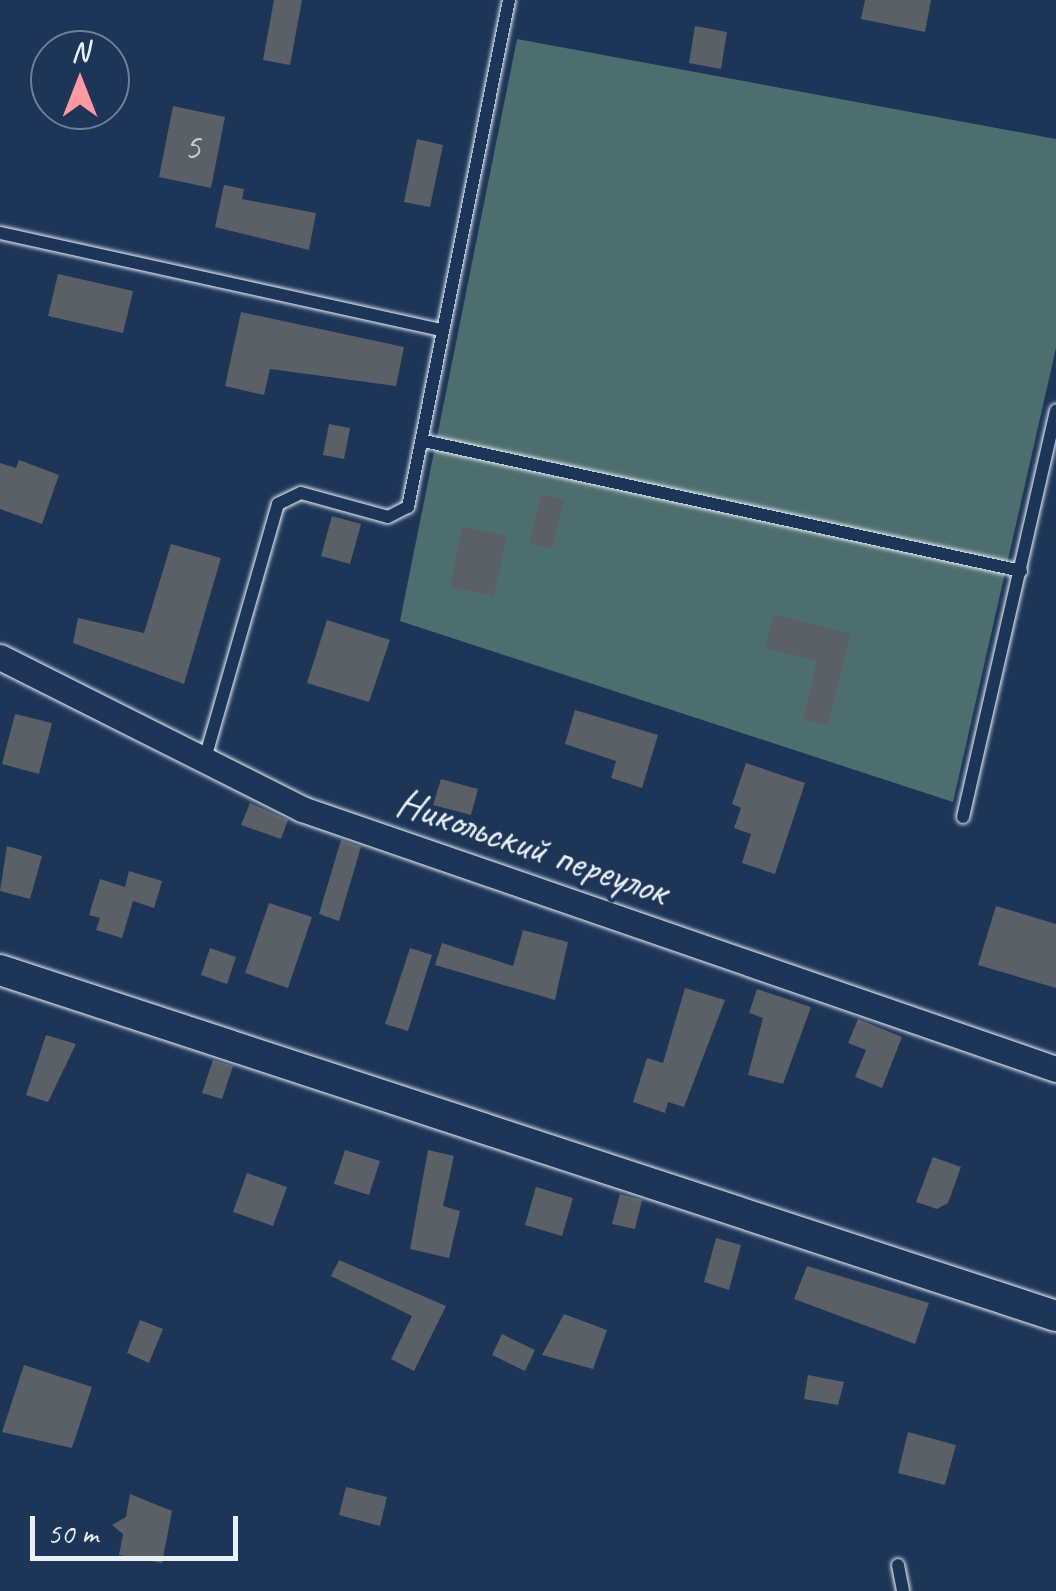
<!DOCTYPE html>
<html>
<head>
<meta charset="utf-8">
<style>
  body { margin:0 }
  #map { position:relative; width:1056px; height:1591px; overflow:hidden; background:#1d3557; font-family:Caveat,sans-serif }
  div>[style] { position:absolute }
  [style*='--x'] { left:calc(var(--x)*1px); top:calc(var(--y)*1px); width:calc(var(--w)*1px); rotate:calc(var(--a)*1deg) }
  .green>* { inset:0; background:#4d6e6e }
  .building>* { inset:0; background:#5b6066 }
  .roads { filter:drop-shadow(0 0 2px #e8f1f8) drop-shadow(0 0 2px #e8f1f8) }
  .service>* { height:12px; margin:-6px; padding:0 6px; transform-origin:6px; border-radius:6px; background:#1d3557 }
  .minor>* { height:25px; margin:-12.5px; padding:0 12.5px; transform-origin:12.5px; border-radius:12.5px; background:#1d3557 }
  .tertiary>* { height:30px; margin:-15px; padding:0 15px; transform-origin:15px; border-radius:15px; background:#1d3557 }
  span { translate:-50% -50%; white-space:nowrap; text-align:center; line-height:1.15; -webkit-text-stroke:8px #1d3557; paint-order:stroke }
  .number-label { font-size:38px; color:#c5cdd4 }
  .number-label span { -webkit-text-stroke-width:0 }
  .street-label { font-size:42px; color:#e8f1f8 }
  .north { position:absolute; left:30px; top:30px; width:100px; height:100px; box-sizing:border-box; background:#1d3557; border:2px solid #6e8097; border-radius:50%; rotate:0deg; font-size:28px; font-weight:700; line-height:40px; text-align:center; color:#e8f1f8 }
  .north::after { content:''; display:block; margin:auto; width:35px; height:45px; background:#ff9aa2; clip-path:polygon(50% 0,100% 100%,50% 72%,0 100%) }
  .scale { position:absolute; left:30px; top:1516px; width:208px; height:45px; box-sizing:border-box; border:5px solid #e8f1f8; border-top:0; padding-left:12px; font-size:30px; line-height:35px; white-space:nowrap; color:#e8f1f8; -webkit-text-stroke:8px #1d3557; paint-order:stroke }
</style>
</head>
<body>
<div id="map">
  <div class="green">
    <i style="clip-path:polygon(517px 39px,1056px 139px,1056px 348px,953px 802px,400px 621px)"></i>
  </div>
  <div class="building">
    <i style="clip-path:polygon(274px 0,302px 0,290px 65px,263px 60px)"></i>
    <i style="clip-path:polygon(865px 0,931px 0,925px 32px,861px 19px)"></i>
    <i style="clip-path:polygon(695px 26px,727px 32px,721px 69px,689px 63px)"></i>
    <i style="clip-path:polygon(173px 106px,225px 117px,211px 188px,159px 177px)"></i>
    <i style="clip-path:polygon(417px 139px,443px 145px,430px 207px,404px 202px)"></i>
    <i style="clip-path:polygon(224px 185px,244px 189px,242px 199px,316px 213px,309px 250px,215px 227px)"></i>
    <i style="clip-path:polygon(58px 274px,133px 291px,123px 333px,48px 316px)"></i>
    <i style="clip-path:polygon(241px 312px,404px 347px,396px 386px,270px 369px,264px 395px,225px 386px)"></i>
    <i style="clip-path:polygon(329px 424px,350px 428px,344px 459px,323px 455px)"></i>
    <i style="clip-path:polygon(19px 460px,59px 475px,42px 524px,0 509px,0 463px,16px 468px)"></i>
    <i style="clip-path:polygon(541px 494px,564px 500px,552px 549px,529px 543px)"></i>
    <i style="clip-path:polygon(332px 516px,361px 524px,350px 564px,321px 556px)"></i>
    <i style="clip-path:polygon(462px 527px,507px 536px,494px 596px,450px 587px)"></i>
    <i style="clip-path:polygon(171px 544px,221px 558px,184px 684px,73px 643px,78px 618px,144px 633px)"></i>
    <i style="clip-path:polygon(773px 614px,851px 634px,828px 725px,803px 719px,817px 661px,765px 648px)"></i>
    <i style="clip-path:polygon(327px 620px,390px 640px,369px 702px,307px 683px)"></i>
    <i style="clip-path:polygon(575px 710px,658px 735px,642px 788px,611px 778px,616px 761px,565px 744px)"></i>
    <i style="clip-path:polygon(15px 714px,52px 723px,39px 774px,2px 764px)"></i>
    <i style="clip-path:polygon(746px 763px,805px 783px,775px 874px,742px 863px,751px 834px,734px 828px,741px 808px,732px 804px)"></i>
    <i style="clip-path:polygon(441px 779px,478px 789px,471px 815px,433px 805px)"></i>
    <i style="clip-path:polygon(250px 803px,288px 820px,281px 839px,241px 825px)"></i>
    <i style="clip-path:polygon(341px 840px,361px 847px,339px 921px,319px 914px)"></i>
    <i style="clip-path:polygon(7px 846px,42px 856px,30px 899px,0 891px)"></i>
    <i style="clip-path:polygon(129px 871px,162px 881px,154px 908px,133px 901px,122px 938px,96px 930px,100px 918px,89px 915px,100px 879px,125px 887px)"></i>
    <i style="clip-path:polygon(269px 903px,312px 917px,288px 988px,245px 973px)"></i>
    <i style="clip-path:polygon(996px 906px,1056px 924px,1056px 988px,978px 965px)"></i>
    <i style="clip-path:polygon(523px 930px,568px 942px,555px 1000px,435px 965px,442px 943px,513px 966px)"></i>
    <i style="clip-path:polygon(210px 948px,236px 957px,227px 984px,201px 975px)"></i>
    <i style="clip-path:polygon(410px 948px,432px 955px,408px 1031px,385px 1024px)"></i>
    <i style="clip-path:polygon(685px 988px,725px 1000px,684px 1107px,668px 1102px,665px 1113px,633px 1102px,647px 1058px,663px 1063px)"></i>
    <i style="clip-path:polygon(757px 989px,811px 1007px,783px 1084px,748px 1075px,763px 1018px,749px 1013px)"></i>
    <i style="clip-path:polygon(858px 1019px,902px 1037px,882px 1088px,855px 1077px,866px 1050px,848px 1043px)"></i>
    <i style="clip-path:polygon(46px 1035px,76px 1044px,48px 1102px,26px 1095px)"></i>
    <i style="clip-path:polygon(213px 1060px,233px 1066px,222px 1099px,202px 1093px)"></i>
    <i style="clip-path:polygon(345px 1150px,380px 1161px,369px 1195px,334px 1184px)"></i>
    <i style="clip-path:polygon(428px 1150px,454px 1156px,443px 1206px,460px 1211px,449px 1258px,410px 1249px)"></i>
    <i style="clip-path:polygon(933px 1157px,961px 1167px,948px 1203px,937px 1209px,916px 1202px)"></i>
    <i style="clip-path:polygon(247px 1173px,287px 1187px,273px 1226px,233px 1212px)"></i>
    <i style="clip-path:polygon(536px 1187px,573px 1198px,562px 1236px,525px 1225px)"></i>
    <i style="clip-path:polygon(620px 1194px,642px 1200px,635px 1229px,612px 1224px)"></i>
    <i style="clip-path:polygon(716px 1238px,741px 1245px,729px 1290px,704px 1282px)"></i>
    <i style="clip-path:polygon(339px 1260px,446px 1306px,414px 1371px,391px 1359px,412px 1316px,331px 1276px)"></i>
    <i style="clip-path:polygon(807px 1266px,929px 1303px,915px 1344px,794px 1299px)"></i>
    <i style="clip-path:polygon(564px 1314px,607px 1330px,593px 1369px,542px 1355px)"></i>
    <i style="clip-path:polygon(140px 1320px,163px 1329px,149px 1363px,127px 1353px)"></i>
    <i style="clip-path:polygon(502px 1334px,535px 1350px,525px 1371px,492px 1355px)"></i>
    <i style="clip-path:polygon(24px 1365px,92px 1387px,72px 1448px,2px 1432px)"></i>
    <i style="clip-path:polygon(808px 1375px,844px 1382px,838px 1405px,804px 1399px)"></i>
    <i style="clip-path:polygon(908px 1432px,956px 1445px,945px 1485px,898px 1473px)"></i>
    <i style="clip-path:polygon(346px 1487px,387px 1497px,380px 1526px,339px 1515px)"></i>
    <i style="clip-path:polygon(130px 1494px,172px 1511px,162px 1563px,119px 1555px,123px 1534px,112px 1525px,126px 1517px)"></i>
  </div>
  <div class="roads">
    <div class="service">
      <i style="--x:0;--y:233;--w:453;--a:12.4"></i>
      <i style="--x:424;--y:441;--w:611;--a:12.28"></i>
      <i style="--x:206;--y:755;--w:261;--a:-74"></i>
      <i style="--x:278;--y:504;--w:25;--a:-26"></i>
      <i style="--x:301;--y:493;--w:90;--a:15.4"></i>
      <i style="--x:388;--y:517;--w:22;--a:-27"></i>
      <i style="--x:408;--y:507;--w:517;--a:-78.73"></i>
      <i style="--x:963;--y:817;--w:417;--a:-77.1"></i>
      <i style="--x:898;--y:1565;--w:26;--a:79"></i>
    </div>
    <div class="minor">
      <i style="--x:0;--y:657;--w:338;--a:26.7"></i>
      <i style="--x:302;--y:809;--w:798;--a:19.03"></i>
    </div>
    <div class="tertiary">
      <i style="--x:0;--y:970;--w:1111;--a:18.14"></i>
    </div>
  </div>
  <div class="number-label">
    <span style="left:192px;top:147px">5</span>
  </div>
  <div class="street-label">
    <span style="left:532px;top:847px;rotate:19deg">Никольский переулок</span>
  </div>
  <div class="north">N</div>
  <div class="scale">50 m</div>
</div>
</body>
</html>
